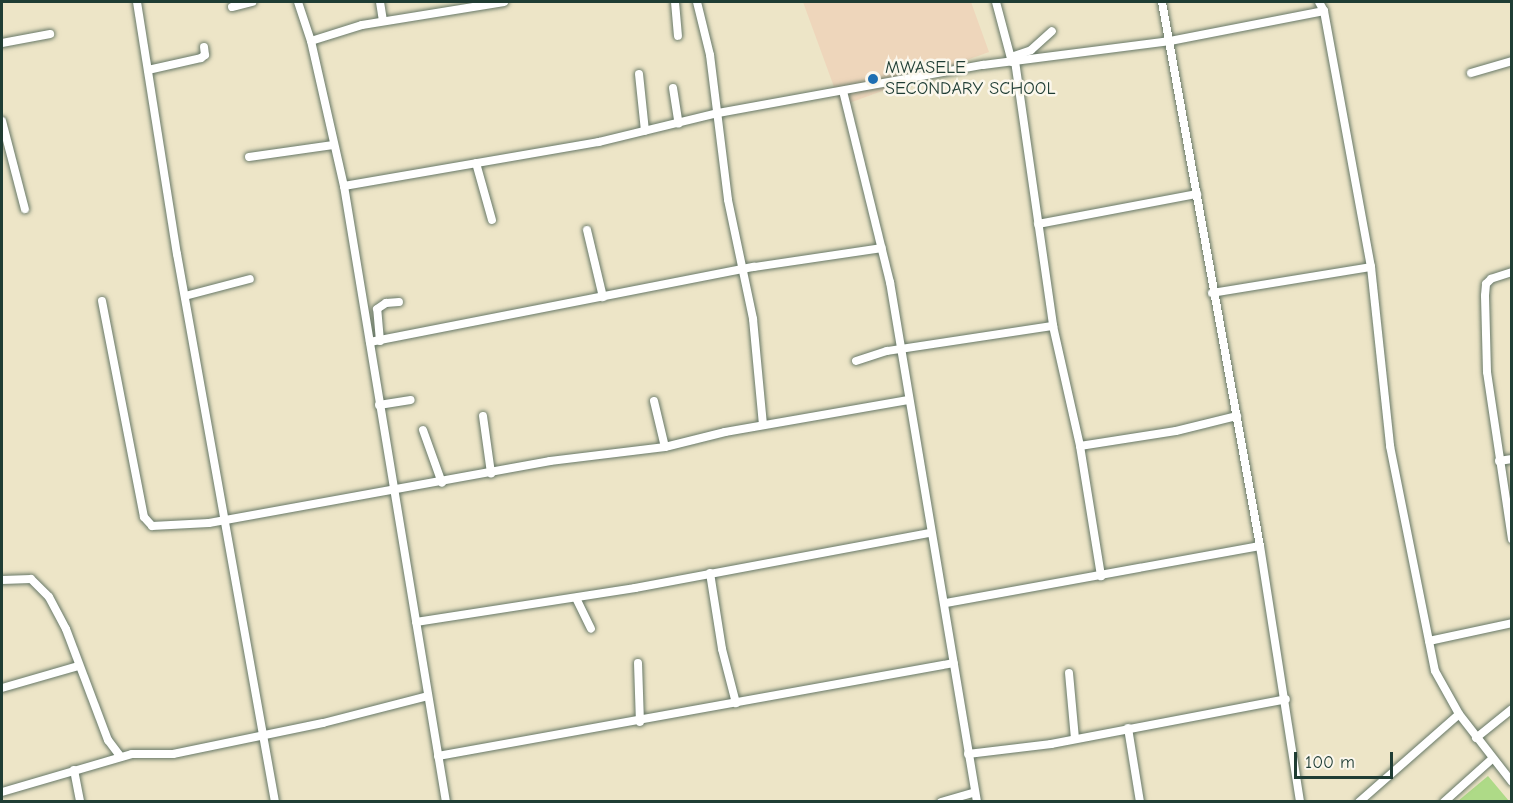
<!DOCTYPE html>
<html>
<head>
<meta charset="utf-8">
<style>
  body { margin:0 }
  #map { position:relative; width:1513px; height:803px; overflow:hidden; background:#ede5c7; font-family:"Comic Neue",sans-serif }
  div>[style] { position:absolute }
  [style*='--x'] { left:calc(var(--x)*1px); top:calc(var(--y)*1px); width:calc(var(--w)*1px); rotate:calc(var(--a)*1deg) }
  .built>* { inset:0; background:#eed6bb }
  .green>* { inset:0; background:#aeda87 }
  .roads { filter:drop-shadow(0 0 2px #677867) drop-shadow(0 0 2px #677867) }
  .minor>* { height:8px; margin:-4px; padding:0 4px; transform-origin:4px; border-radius:4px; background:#fff }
  .dots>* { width:16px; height:16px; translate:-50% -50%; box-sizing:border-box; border:3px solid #fbf7ec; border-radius:50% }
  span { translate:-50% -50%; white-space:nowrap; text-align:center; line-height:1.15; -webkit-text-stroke:5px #fbf7ec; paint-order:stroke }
  .poi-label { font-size:18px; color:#1f3d34 }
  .left { translate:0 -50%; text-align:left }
  .frame { position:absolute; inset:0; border:3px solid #1f3d34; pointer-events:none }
  .scale { position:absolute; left:1294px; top:752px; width:99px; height:27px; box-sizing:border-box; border:3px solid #1f3d34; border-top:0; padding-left:8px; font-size:18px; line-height:21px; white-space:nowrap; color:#1f3d34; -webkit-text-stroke:4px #fbf7ec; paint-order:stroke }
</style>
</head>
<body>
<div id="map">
  <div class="built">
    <i style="clip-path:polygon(803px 2px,971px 2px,989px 52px,841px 106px)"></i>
  </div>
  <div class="green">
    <i style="clip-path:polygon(1488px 776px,1509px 801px,1458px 801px)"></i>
  </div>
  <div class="roads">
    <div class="minor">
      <i style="--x:137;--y:2;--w:255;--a:81"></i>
      <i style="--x:177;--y:254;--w:557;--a:79.86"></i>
      <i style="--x:298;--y:2;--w:41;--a:71.6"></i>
      <i style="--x:311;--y:41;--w:149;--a:77.2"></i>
      <i style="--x:344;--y:186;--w:624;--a:80.6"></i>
      <i style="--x:380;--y:2;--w:19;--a:81"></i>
      <i style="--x:675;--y:2;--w:34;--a:85"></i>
      <i style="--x:697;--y:2;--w:55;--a:76.2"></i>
      <i style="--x:710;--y:55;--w:146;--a:82.9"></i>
      <i style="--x:728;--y:200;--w:122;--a:78.1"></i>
      <i style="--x:753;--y:319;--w:106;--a:84.6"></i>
      <i style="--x:996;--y:2;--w:62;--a:75.1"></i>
      <i style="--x:1162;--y:2;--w:553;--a:79.79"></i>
      <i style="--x:1260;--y:546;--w:259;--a:81.1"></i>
      <i style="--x:1319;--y:2;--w:10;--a:61"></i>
      <i style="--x:1324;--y:11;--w:260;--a:79.6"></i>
      <i style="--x:1371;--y:267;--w:180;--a:83.9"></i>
      <i style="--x:1390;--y:446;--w:229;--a:78.7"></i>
      <i style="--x:1435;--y:671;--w:49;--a:60.8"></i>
      <i style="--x:1459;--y:714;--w:86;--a:52.1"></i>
      <i style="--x:232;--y:7;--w:21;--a:-14"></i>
      <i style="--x:311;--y:41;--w:53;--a:-17.4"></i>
      <i style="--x:362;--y:25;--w:144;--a:-9.2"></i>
      <i style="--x:2;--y:43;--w:49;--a:-10.6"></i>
      <i style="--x:1011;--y:57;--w:21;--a:-19"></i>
      <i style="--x:1031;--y:50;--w:28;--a:-42"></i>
      <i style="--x:1015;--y:61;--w:268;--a:81.8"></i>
      <i style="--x:1053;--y:326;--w:123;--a:77.3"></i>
      <i style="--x:1080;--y:446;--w:132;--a:80.8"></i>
      <i style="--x:148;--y:70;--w:54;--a:-12.8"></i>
      <i style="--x:201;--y:58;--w:5;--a:-37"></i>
      <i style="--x:205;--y:55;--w:8;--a:-97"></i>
      <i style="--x:1471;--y:73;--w:43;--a:-16.3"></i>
      <i style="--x:639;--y:74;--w:57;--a:84"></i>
      <i style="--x:673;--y:88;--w:36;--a:81"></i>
      <i style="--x:843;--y:91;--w:197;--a:76.2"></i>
      <i style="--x:890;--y:282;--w:527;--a:80.5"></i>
      <i style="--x:2;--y:121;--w:91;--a:75.4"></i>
      <i style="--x:249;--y:157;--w:85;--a:-8.1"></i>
      <i style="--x:476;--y:163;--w:59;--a:74.3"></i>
      <i style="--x:344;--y:186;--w:259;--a:-9.8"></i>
      <i style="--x:599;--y:142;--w:122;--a:-13.7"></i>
      <i style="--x:718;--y:113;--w:269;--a:-10.3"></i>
      <i style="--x:983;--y:65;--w:189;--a:-7.3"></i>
      <i style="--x:1170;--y:41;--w:157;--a:-11"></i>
      <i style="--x:1038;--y:224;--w:162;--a:-10.7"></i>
      <i style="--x:587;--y:230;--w:69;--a:76.6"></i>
      <i style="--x:1512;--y:272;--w:22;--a:162"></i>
      <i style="--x:1491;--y:279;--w:7;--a:135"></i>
      <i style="--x:1486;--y:284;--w:12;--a:95"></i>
      <i style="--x:1485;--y:296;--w:76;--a:88.5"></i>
      <i style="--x:1487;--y:372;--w:169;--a:81.5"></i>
      <i style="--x:1212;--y:293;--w:161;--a:-9.3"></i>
      <i style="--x:185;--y:296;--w:67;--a:-14.7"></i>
      <i style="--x:102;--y:301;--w:220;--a:79"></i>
      <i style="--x:144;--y:517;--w:12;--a:48"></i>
      <i style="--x:152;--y:526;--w:57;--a:-3"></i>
      <i style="--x:209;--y:523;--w:347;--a:-10.3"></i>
      <i style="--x:550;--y:461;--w:116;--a:-6.9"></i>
      <i style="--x:665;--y:447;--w:62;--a:-14"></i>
      <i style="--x:725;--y:432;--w:186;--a:-9.9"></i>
      <i style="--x:380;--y:341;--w:32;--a:-95"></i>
      <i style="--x:377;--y:309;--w:11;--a:-34"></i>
      <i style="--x:386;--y:303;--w:13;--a:-4"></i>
      <i style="--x:370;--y:342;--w:391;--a:-11.1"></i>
      <i style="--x:754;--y:267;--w:129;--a:-8.4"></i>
      <i style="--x:856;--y:361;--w:33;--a:-18"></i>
      <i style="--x:887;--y:351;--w:168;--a:-8.6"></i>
      <i style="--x:654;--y:401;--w:47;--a:76.6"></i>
      <i style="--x:379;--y:405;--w:32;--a:-9"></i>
      <i style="--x:483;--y:416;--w:58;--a:82"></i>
      <i style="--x:423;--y:430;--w:56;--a:70.3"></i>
      <i style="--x:1080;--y:446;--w:97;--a:-8.9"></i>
      <i style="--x:1176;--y:431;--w:63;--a:-13.8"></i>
      <i style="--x:1499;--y:461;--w:13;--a:-9"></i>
      <i style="--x:710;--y:573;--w:77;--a:81"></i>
      <i style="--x:722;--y:649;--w:56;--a:75.5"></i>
      <i style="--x:2;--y:580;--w:29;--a:-2"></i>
      <i style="--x:31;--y:579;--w:25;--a:45"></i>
      <i style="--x:49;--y:597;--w:36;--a:62"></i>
      <i style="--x:66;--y:629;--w:119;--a:69.3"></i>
      <i style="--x:108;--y:740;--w:21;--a:53"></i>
      <i style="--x:576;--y:598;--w:34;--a:64"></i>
      <i style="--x:946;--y:603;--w:319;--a:-10.3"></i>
      <i style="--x:416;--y:622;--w:222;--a:-8.8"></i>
      <i style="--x:635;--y:588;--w:300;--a:-10.6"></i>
      <i style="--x:1429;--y:641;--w:85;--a:-12.2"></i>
      <i style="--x:638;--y:663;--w:59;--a:88.1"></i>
      <i style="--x:1069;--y:673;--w:66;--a:84.8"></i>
      <i style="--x:2;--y:688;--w:79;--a:-16.1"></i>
      <i style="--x:1128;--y:728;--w:75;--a:80.8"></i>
      <i style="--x:1476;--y:738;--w:46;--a:-38.9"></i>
      <i style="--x:968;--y:754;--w:84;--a:-6.9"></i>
      <i style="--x:1051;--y:744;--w:239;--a:-10.8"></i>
      <i style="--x:438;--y:756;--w:524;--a:-10.22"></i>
      <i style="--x:74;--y:770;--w:33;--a:79"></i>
      <i style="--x:2;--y:792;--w:135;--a:-16.3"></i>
      <i style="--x:132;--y:754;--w:41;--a:0"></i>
      <i style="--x:173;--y:754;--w:153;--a:-11.7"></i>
      <i style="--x:323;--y:723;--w:108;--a:-14.4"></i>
      <i style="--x:941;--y:802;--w:35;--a:-16"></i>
      <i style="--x:1359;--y:802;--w:133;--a:-41.3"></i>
      <i style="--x:1444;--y:802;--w:64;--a:-41.9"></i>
    </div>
  </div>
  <div class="dots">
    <i style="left:873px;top:79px;background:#1f6fb2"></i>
  </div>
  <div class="poi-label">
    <span class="left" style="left:885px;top:79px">MWASELE<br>SECONDARY SCHOOL</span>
  </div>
  <div class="frame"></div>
  <div class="scale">100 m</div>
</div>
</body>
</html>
